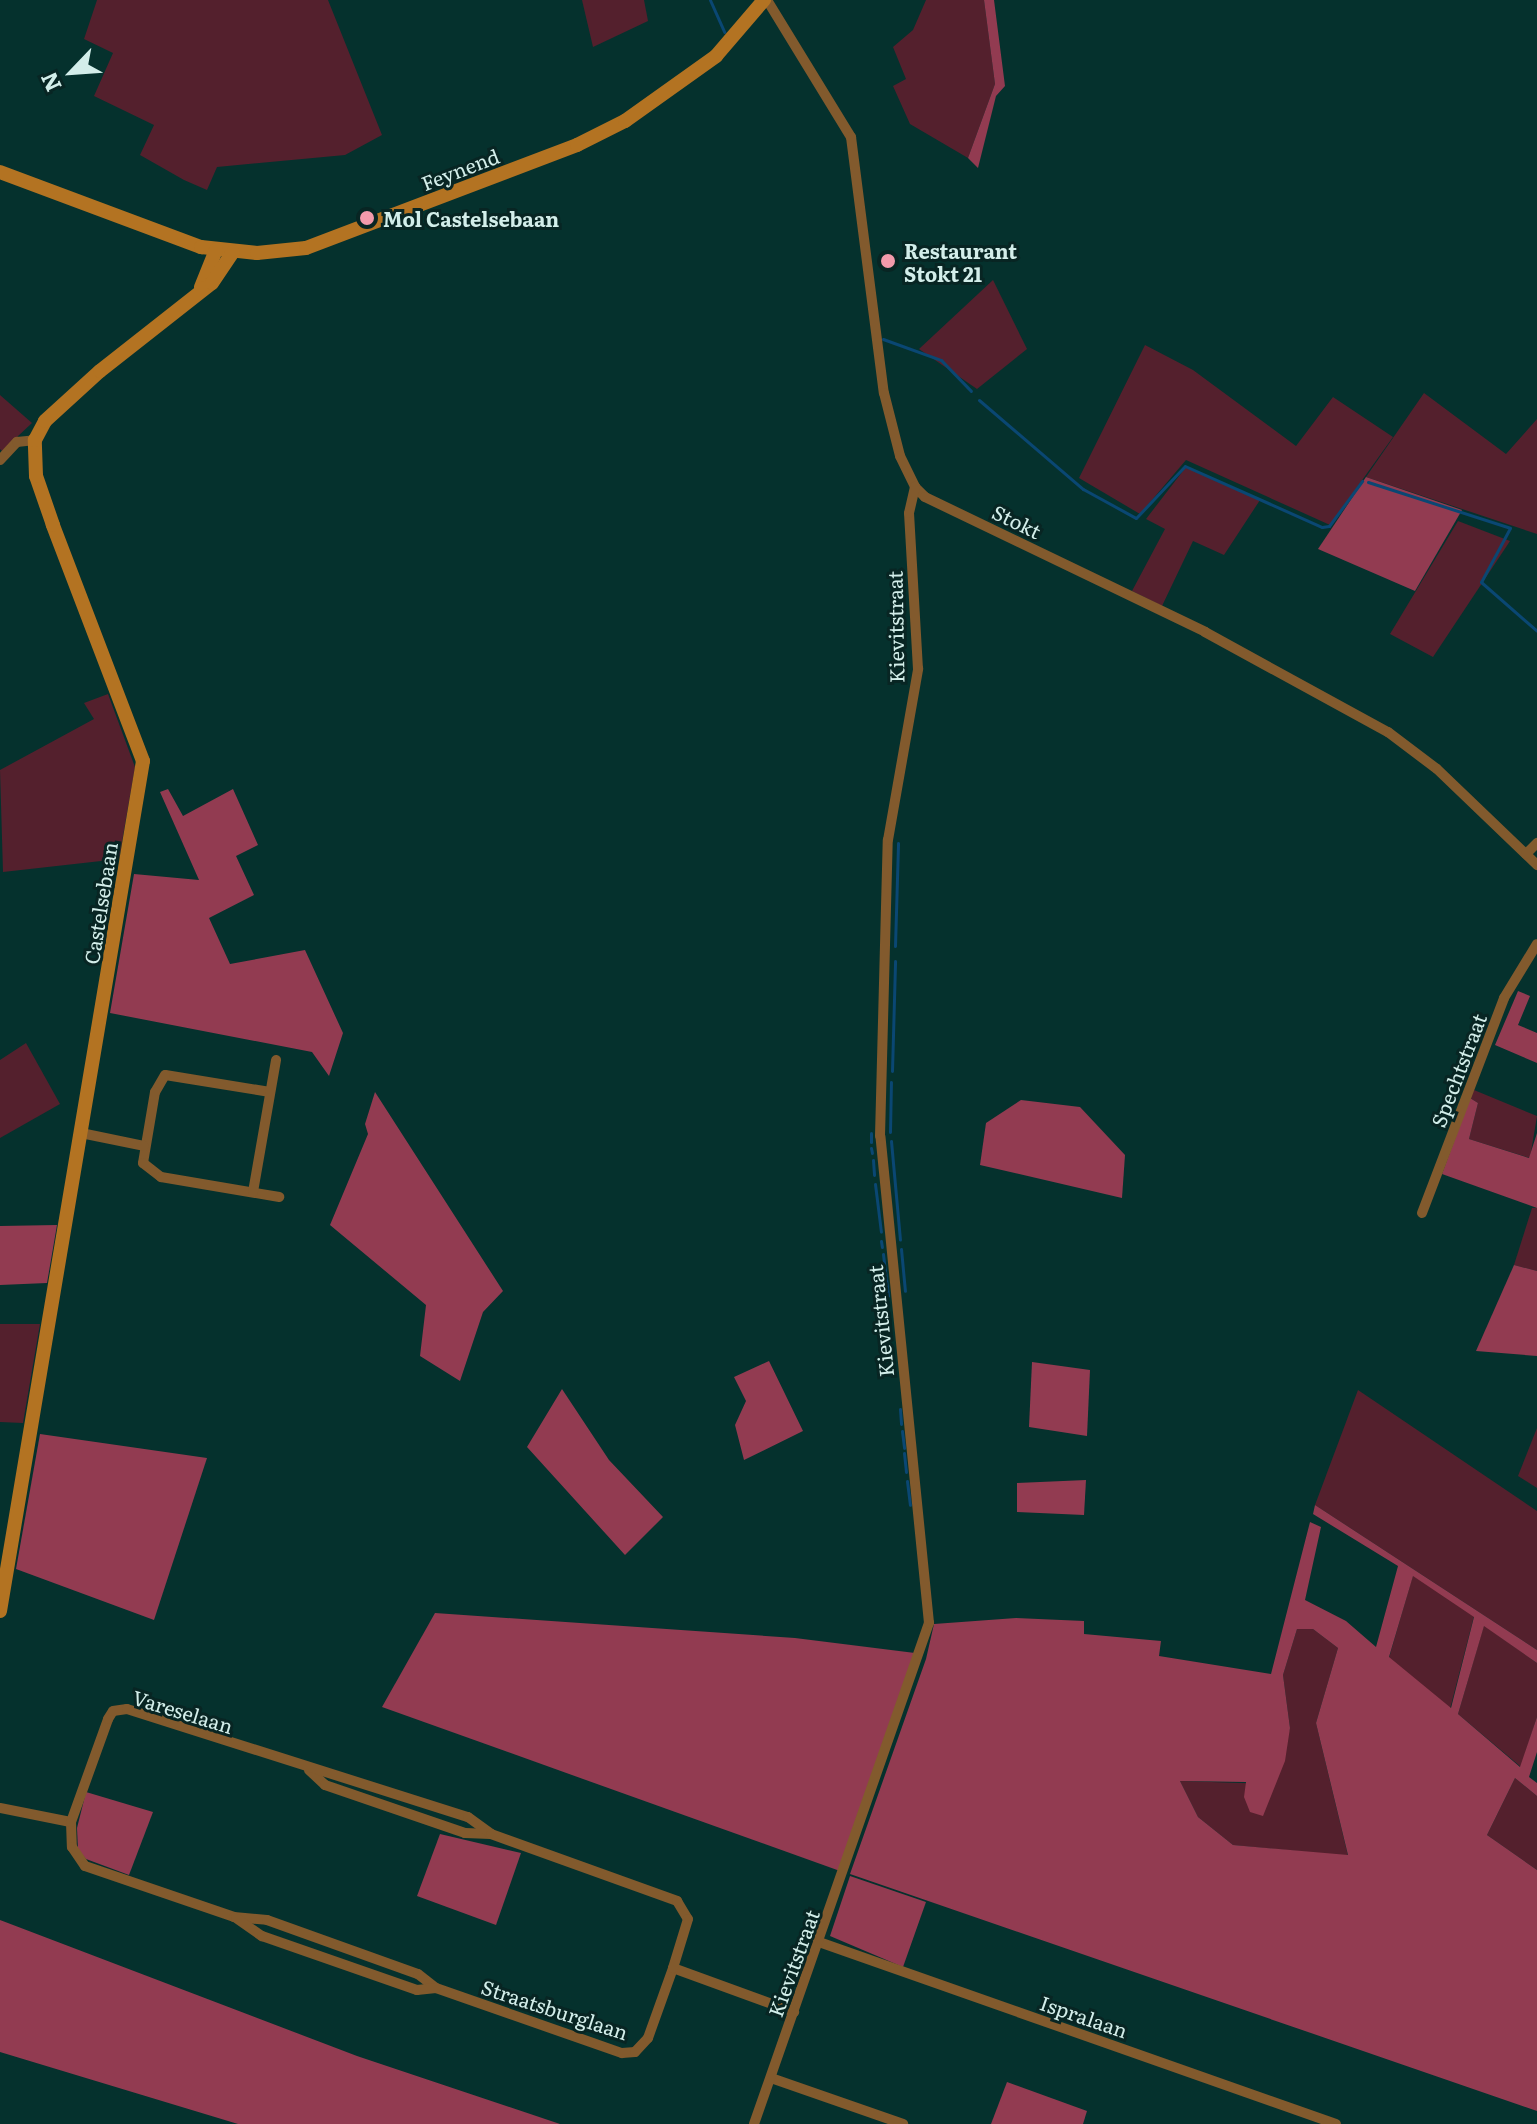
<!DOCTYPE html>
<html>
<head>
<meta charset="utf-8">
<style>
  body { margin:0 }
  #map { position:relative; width:1537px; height:2124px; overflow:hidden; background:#05312d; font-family:Literata,serif }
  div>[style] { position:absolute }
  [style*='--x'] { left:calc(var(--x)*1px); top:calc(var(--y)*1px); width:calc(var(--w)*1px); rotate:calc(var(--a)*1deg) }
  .green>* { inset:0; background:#54202d }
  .forest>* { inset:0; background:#923b51 }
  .stream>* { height:3px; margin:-1.5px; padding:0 1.5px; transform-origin:1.5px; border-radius:1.5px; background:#0a4773 }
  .street>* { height:10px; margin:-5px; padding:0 5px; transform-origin:5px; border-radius:5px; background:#825a2d }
  .secondary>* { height:14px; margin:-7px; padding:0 7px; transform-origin:7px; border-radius:7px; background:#b37322 }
  .dots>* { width:22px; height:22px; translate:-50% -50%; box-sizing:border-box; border:4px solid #082523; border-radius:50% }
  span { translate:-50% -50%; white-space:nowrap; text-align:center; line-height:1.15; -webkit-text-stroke:6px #082523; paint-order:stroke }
  .street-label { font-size:20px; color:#d3eeea }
  .poi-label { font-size:20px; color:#d3eeea; font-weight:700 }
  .left { translate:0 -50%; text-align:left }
  .north { position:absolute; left:32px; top:32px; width:80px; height:80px; -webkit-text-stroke:6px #082523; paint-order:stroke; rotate:245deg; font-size:22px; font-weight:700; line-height:32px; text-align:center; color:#d3eeea }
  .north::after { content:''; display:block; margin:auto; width:28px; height:36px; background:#d3eeea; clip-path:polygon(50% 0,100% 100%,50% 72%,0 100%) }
</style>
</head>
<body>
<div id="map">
  <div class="green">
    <i style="clip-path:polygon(97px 0,328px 0,382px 135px,345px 155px,217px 167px,207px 190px,184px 180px,140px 155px,154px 125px,94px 96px,113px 53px,84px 39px)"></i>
    <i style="clip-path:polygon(582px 0,644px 0,648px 21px,593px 47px)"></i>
    <i style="clip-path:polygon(926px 0,984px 0,995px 84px,968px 158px,910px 124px,893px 86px,906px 79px,893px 47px,913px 30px)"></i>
    <i style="clip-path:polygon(993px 280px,1027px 349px,977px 389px,919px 349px)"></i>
    <i style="clip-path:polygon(1145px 345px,1193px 370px,1296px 446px,1333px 397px,1393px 437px,1330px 525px,1186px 460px,1140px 514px,1079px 478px)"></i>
    <i style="clip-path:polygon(1424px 393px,1506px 454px,1537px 419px,1537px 534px,1366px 477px)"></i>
    <i style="clip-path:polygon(0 395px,32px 423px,2px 451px,0 449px)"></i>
    <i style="clip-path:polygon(1186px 467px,1260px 500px,1224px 555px,1193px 541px,1162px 606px,1132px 591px,1165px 529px,1146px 519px)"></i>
    <i style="clip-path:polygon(1458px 521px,1510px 541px,1433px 657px,1390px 634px)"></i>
    <i style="clip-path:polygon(108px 694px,135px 767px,119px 859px,3px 872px,0 770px,94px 719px,84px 703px)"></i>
    <i style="clip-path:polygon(26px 1043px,60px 1104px,0 1138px,0 1060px)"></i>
    <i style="clip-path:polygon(1474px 1090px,1537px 1116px,1530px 1158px,1469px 1139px,1478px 1103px,1470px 1098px)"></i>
    <i style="clip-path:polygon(1532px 1208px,1537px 1208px,1537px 1271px,1514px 1265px)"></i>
    <i style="clip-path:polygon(0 1324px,40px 1324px,23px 1423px,0 1422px)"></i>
    <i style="clip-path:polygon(1358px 1390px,1537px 1511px,1537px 1650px,1315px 1505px)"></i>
    <i style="clip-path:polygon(1537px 1428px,1537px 1488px,1518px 1476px)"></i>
    <i style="clip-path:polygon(1413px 1575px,1474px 1616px,1450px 1709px,1389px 1658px)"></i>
    <i style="clip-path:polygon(1484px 1625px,1537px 1663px,1537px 1717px,1521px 1767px,1458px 1714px)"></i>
    <i style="clip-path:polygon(1297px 1629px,1313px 1629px,1338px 1648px,1316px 1723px,1348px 1856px,1233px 1845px,1198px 1817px,1180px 1781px,1274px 1784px,1290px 1728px,1283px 1675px)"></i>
    <i style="clip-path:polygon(1515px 1778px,1537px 1796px,1537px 1870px,1487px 1835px)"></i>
  </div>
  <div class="forest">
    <i style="clip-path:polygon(984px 0,994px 0,1005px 86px,996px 96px,978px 168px,968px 158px,995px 84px)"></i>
    <i style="clip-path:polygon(1366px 477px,1462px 510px,1415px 591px,1318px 549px)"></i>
    <i style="clip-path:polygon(168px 789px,183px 816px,233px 789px,258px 845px,236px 856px,254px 895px,209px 918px,230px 964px,305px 950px,343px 1033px,329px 1076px,312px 1052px,110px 1013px,134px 874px,199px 880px,160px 792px)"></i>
    <i style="clip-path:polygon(1518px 991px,1530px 996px,1518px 1025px,1537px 1033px,1537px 1063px,1495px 1045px)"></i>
    <i style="clip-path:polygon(375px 1092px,503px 1291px,483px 1312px,460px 1381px,420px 1356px,426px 1305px,330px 1225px,368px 1134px,365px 1124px)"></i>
    <i style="clip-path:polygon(1470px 1098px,1478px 1103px,1469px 1139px,1529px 1158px,1537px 1133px,1537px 1208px,1442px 1174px)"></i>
    <i style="clip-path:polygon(1021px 1100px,1080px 1107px,1125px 1155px,1122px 1198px,980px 1165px,986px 1123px)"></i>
    <i style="clip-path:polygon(57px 1225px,47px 1283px,0 1285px,0 1226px)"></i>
    <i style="clip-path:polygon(1514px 1265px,1537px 1271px,1537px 1356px,1476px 1351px)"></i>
    <i style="clip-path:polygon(769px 1361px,803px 1431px,744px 1460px,735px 1425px,746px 1401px,734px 1377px)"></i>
    <i style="clip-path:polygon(1032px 1362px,1090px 1370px,1087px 1436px,1029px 1427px)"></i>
    <i style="clip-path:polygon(562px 1389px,609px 1460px,663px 1517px,625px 1555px,527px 1447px)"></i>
    <i style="clip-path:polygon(40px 1434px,207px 1458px,154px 1620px,16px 1569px)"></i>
    <i style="clip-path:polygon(1086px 1480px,1084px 1515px,1017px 1512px,1017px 1483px)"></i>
    <i style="clip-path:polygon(evenodd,1315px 1505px,1537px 1650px,1537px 1663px,1484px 1626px,1458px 1714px,1520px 1767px,1537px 1717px,1537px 1752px,1529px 1777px,1537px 1783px,1537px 1796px,1515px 1778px,1487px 1835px,1537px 1870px,1537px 2111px,850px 1874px,926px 1659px,934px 1624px,1016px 1618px,1084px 1621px,1084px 1634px,1161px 1641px,1159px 1656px,1271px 1674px,1310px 1522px,1321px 1527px,1305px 1600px,1346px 1621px,1376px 1647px,1398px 1566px,1313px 1514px,1315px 1505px,1413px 1576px,1474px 1617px,1451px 1708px,1389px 1657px,1413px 1576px,1315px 1505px,1297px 1629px,1313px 1629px,1338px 1648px,1316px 1723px,1348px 1855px,1233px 1845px,1198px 1817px,1180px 1781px,1246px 1782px,1244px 1797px,1250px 1812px,1263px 1816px,1285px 1761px,1290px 1728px,1283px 1675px,1297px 1629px)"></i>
    <i style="clip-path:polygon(435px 1613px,795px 1638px,915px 1653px,840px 1871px,382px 1707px)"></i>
    <i style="clip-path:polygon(86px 1792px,153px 1812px,129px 1875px,86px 1859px,78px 1850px,77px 1828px)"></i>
    <i style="clip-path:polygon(440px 1834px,521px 1853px,496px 1925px,417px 1896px)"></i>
    <i style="clip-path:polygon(850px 1876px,926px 1902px,903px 1967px,830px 1936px)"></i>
    <i style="clip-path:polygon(0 1920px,357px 2056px,560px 2124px,238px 2124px,0 2052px)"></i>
    <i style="clip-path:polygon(1007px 2082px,1087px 2111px,1083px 2124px,991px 2124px)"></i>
  </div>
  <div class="stream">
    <i style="--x:710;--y:0;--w:35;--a:66"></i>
    <i style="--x:883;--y:339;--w:62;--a:19.9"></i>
    <i style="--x:941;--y:360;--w:43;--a:45.9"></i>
    <i style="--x:979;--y:400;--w:137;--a:40.6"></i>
    <i style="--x:1083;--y:489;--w:60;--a:28.7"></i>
    <i style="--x:1136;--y:518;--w:71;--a:-46.7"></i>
    <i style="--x:1185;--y:466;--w:150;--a:24"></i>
    <i style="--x:1322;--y:527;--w:7;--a:-8"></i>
    <i style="--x:1329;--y:526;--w:56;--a:-53.7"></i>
    <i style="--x:1368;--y:482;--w:149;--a:17.9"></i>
    <i style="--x:1510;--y:528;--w:61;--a:118.2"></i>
    <i style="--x:1481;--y:582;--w:74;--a:41.2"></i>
    <i style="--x:895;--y:946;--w:103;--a:-88.3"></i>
    <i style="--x:892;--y:1071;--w:110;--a:-88.4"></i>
    <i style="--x:890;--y:1132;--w:50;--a:-88.9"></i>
    <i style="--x:871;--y:1133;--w:9;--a:90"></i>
    <i style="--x:891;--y:1141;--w:99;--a:84.8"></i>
    <i style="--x:871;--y:1148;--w:5;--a:79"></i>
    <i style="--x:873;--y:1160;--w:15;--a:86"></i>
    <i style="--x:875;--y:1184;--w:48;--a:82.9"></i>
    <i style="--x:881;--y:1241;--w:6;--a:81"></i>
    <i style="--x:901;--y:1249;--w:42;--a:84.6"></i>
    <i style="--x:883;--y:1254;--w:42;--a:83.2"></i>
    <i style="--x:900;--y:1409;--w:15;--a:86"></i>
    <i style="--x:902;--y:1431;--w:17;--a:83"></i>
    <i style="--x:904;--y:1453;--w:19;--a:84"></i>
    <i style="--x:907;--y:1481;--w:24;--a:83"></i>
  </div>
  <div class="street">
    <i style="--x:767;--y:0;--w:161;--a:58.5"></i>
    <i style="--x:851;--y:137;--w:258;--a:82.7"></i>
    <i style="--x:884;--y:393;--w:65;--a:75.7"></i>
    <i style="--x:900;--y:456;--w:34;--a:64"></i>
    <i style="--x:915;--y:487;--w:14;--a:45"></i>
    <i style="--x:925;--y:497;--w:311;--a:25.7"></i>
    <i style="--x:1205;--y:632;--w:209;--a:28.7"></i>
    <i style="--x:1388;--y:732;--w:61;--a:37.1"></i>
    <i style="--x:1437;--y:769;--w:139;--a:43.8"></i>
    <i style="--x:0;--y:460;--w:25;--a:-47"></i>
    <i style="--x:17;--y:442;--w:18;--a:-6"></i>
    <i style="--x:1526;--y:854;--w:16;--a:-45"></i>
    <i style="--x:270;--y:1092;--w:106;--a:-170.8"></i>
    <i style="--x:165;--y:1075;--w:20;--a:120"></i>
    <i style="--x:155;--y:1092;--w:72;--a:99.6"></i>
    <i style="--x:143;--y:1163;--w:23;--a:38"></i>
    <i style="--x:161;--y:1177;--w:120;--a:9.6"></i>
    <i style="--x:81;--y:1133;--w:64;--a:11.7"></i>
    <i style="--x:253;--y:1192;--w:134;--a:-80.1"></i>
    <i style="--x:1422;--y:1213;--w:230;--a:-69.1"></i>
    <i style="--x:1504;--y:998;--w:63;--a:-58.6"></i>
    <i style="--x:309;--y:1770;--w:22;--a:43"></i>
    <i style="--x:325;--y:1785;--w:148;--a:18.9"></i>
    <i style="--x:465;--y:1833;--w:26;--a:2"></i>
    <i style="--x:0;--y:1808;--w:72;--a:11.2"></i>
    <i style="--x:71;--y:1822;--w:25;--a:88"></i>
    <i style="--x:72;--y:1847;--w:23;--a:56"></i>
    <i style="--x:85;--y:1866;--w:157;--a:18.9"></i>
    <i style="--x:234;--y:1917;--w:33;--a:5"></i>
    <i style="--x:267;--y:1920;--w:160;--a:19.7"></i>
    <i style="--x:418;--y:1974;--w:23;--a:38"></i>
    <i style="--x:436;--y:1988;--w:197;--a:19.3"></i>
    <i style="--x:622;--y:2053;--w:13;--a:-4"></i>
    <i style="--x:635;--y:2052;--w:19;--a:-47"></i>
    <i style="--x:648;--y:2038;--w:74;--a:-70.3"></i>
    <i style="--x:673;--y:1968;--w:129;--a:20"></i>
    <i style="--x:71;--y:1822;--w:109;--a:-70.2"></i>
    <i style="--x:108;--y:1719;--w:9;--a:-58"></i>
    <i style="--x:113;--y:1711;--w:14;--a:-8"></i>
    <i style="--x:127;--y:1709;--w:358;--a:17.6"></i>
    <i style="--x:468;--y:1817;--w:29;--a:36"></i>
    <i style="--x:491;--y:1834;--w:198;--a:19.8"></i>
    <i style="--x:677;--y:1901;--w:21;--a:59"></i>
    <i style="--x:688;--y:1919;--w:51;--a:107"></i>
    <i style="--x:236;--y:1918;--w:32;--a:35"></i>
    <i style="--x:262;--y:1936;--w:164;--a:19.2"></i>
    <i style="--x:417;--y:1990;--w:19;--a:-6"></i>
    <i style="--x:819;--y:1942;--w:548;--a:19.39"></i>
    <i style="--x:771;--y:2078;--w:140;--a:19.2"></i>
    <i style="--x:754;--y:2124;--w:531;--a:-70.75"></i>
    <i style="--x:929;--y:1623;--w:489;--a:-95.7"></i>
    <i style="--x:880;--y:1136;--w:296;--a:-88.5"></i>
    <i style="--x:888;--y:840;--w:174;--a:-80"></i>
    <i style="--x:918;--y:669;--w:156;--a:-93.3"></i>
    <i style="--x:909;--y:513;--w:27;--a:-77"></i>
  </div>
  <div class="secondary">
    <i style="--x:0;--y:172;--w:215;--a:20.5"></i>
    <i style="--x:201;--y:247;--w:56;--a:6.1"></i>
    <i style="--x:257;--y:253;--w:49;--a:-5.8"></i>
    <i style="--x:306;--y:248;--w:290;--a:-20.8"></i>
    <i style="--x:577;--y:145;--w:54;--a:-26.6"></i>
    <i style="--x:625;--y:121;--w:112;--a:-35.5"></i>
    <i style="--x:716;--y:56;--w:74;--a:-49.4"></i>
    <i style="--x:201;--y:287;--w:40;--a:-68"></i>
    <i style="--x:0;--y:1611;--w:862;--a:-80.45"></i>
    <i style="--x:143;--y:761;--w:253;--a:-110.9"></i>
    <i style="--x:53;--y:525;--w:52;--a:-109.1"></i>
    <i style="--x:36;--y:476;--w:36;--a:-92"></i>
    <i style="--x:35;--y:440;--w:21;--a:-62"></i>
    <i style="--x:45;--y:421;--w:74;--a:-42.3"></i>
    <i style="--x:100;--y:371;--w:142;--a:-38.2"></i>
    <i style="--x:212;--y:283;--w:37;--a:-56"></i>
  </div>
  <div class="dots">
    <i style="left:367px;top:218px;background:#f39aab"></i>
    <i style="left:888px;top:261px;background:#f39aab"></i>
  </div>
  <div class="street-label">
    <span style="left:460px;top:169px;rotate:-21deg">Feynend</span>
    <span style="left:1017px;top:521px;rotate:26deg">Stokt</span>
    <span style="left:895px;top:627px;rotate:-91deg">Kievitstraat</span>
    <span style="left:100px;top:903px;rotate:-81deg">Castelsebaan</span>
    <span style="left:1458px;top:1070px;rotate:-69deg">Spechtstraat</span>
    <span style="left:880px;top:1321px;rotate:-96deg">Kievitstraat</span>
    <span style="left:183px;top:1711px;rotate:17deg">Vareselaan</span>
    <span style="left:793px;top:1963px;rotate:-70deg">Kievitstraat</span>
    <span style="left:555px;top:2009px;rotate:18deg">Straatsburglaan</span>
    <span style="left:1084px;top:2016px;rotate:19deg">Ispralaan</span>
  </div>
  <div class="poi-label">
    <span class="left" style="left:383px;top:218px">Mol Castelsebaan</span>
    <span class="left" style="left:904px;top:262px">Restaurant<br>Stokt 21</span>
  </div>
  <div class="north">N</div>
</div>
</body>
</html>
